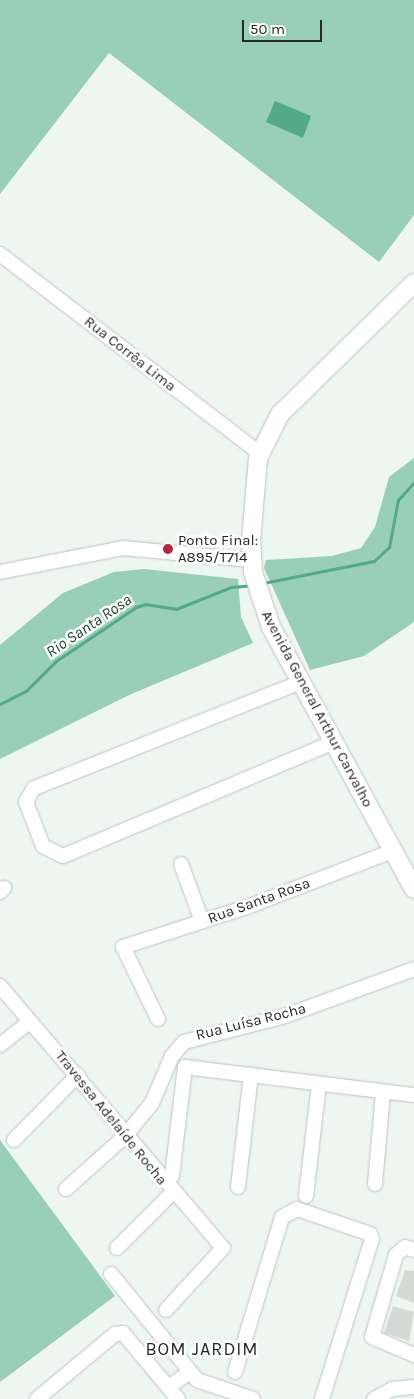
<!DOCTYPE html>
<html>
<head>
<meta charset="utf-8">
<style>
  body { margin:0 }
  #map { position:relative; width:414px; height:1399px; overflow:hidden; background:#eef6f2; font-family:Karla,sans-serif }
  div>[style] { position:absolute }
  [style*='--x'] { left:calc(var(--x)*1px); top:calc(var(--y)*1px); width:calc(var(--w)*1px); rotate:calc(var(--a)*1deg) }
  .green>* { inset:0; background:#99ceb8 }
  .water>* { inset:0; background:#53a989 }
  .stream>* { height:3px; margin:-1.5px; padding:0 1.5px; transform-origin:1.5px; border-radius:1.5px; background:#53a989 }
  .building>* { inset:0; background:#d3dbd7 }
  .roads { filter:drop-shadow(0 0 1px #bdc4c1) drop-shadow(0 0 1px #bdc4c1) }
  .minor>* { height:14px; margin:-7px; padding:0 7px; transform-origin:7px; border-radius:7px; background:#fff }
  .major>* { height:18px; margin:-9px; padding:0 9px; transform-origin:9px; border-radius:9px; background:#fff }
  .dots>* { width:14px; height:14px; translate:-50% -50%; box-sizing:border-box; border:2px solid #fff; border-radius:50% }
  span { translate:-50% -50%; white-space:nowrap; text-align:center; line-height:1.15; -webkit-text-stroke:5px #fff; paint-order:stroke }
  .street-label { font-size:15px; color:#252826 }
  .poi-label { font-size:15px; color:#252826 }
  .left { translate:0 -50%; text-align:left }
  .water-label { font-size:16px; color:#1c4234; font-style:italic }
  .quarter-label { font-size:18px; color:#252826; letter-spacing:1px }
  .scale { position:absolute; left:242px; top:20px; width:80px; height:22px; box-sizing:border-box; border:2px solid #252826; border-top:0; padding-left:6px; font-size:15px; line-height:18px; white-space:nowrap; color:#252826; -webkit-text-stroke:4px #fff; paint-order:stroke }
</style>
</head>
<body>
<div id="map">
  <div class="green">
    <i style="clip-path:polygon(0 0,414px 0,414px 215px,379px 262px,109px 53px,0 194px)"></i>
    <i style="clip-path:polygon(414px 458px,414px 622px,364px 656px,310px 670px,264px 568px,266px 560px,332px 556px,361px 548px,375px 527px,389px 477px)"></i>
    <i style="clip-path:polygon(144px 569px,238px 579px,241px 617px,253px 643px,129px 695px,0 759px,0 645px,63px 593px,114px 572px)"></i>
    <i style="clip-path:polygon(0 1140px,115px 1296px,0 1382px)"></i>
  </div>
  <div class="water">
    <i style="clip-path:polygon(275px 101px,311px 116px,303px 138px,266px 122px)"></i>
  </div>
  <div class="stream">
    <i style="--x:263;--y:583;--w:113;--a:-11.2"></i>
    <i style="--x:374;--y:561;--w:21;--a:-43"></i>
    <i style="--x:389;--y:547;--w:48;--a:-79.2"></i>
    <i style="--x:398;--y:500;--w:24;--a:-48"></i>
    <i style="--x:0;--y:704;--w:29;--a:-27"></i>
    <i style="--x:26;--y:691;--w:42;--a:-45"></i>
    <i style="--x:56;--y:661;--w:97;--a:-34"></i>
    <i style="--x:136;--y:607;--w:9;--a:-18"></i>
    <i style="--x:145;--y:604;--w:31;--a:9"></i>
    <i style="--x:176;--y:609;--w:59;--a:-21.8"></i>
    <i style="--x:231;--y:587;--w:21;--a:-5"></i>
  </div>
  <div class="building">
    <i style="clip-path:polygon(405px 1270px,414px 1271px,414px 1303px,396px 1296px)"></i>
    <i style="clip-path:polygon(393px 1306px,414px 1312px,409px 1341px,384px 1333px)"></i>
  </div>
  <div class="roads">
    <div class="minor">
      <i style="--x:0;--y:254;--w:327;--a:37.5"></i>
      <i style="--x:0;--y:572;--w:125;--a:-11"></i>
      <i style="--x:123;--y:548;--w:129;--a:5.4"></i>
      <i style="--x:301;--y:682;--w:287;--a:158.3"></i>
      <i style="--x:34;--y:788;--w:16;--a:120"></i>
      <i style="--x:26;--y:802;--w:47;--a:68.9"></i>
      <i style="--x:43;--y:846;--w:22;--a:27"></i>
      <i style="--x:63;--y:856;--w:294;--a:-22.8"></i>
      <i style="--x:181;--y:864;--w:61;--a:69.8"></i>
      <i style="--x:0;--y:892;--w:6;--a:-45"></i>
      <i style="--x:0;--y:986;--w:344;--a:49.6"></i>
      <i style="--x:223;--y:1248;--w:84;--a:132.6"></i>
      <i style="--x:158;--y:1019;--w:80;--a:-115.9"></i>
      <i style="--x:123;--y:947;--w:130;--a:-17.9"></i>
      <i style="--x:247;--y:907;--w:156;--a:-21"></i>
      <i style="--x:0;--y:1045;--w:37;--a:-38"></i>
      <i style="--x:14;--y:1140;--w:91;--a:-45.4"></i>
      <i style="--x:172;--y:1176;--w:110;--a:-83.2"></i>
      <i style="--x:185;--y:1067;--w:231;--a:7"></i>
      <i style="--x:375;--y:1184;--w:92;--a:-85"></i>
      <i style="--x:238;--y:1187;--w:113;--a:-83.4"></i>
      <i style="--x:66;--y:1189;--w:79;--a:-41.9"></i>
      <i style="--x:125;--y:1136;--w:43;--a:-50.7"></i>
      <i style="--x:152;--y:1103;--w:51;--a:-66.9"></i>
      <i style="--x:172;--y:1056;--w:18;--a:-49"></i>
      <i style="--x:184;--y:1042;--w:104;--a:-14.4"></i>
      <i style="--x:285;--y:1016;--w:137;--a:-20"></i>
      <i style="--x:306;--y:1196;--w:113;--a:-83.4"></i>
      <i style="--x:117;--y:1248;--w:78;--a:-45"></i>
      <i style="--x:414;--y:1250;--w:9;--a:-162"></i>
      <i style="--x:405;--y:1247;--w:12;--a:138"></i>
      <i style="--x:396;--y:1255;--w:85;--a:106.3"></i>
      <i style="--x:372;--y:1337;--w:46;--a:23.2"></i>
      <i style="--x:111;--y:1274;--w:136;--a:50.9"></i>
      <i style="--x:197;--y:1380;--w:59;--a:18.7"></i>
      <i style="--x:235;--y:1372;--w:162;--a:-73.1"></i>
      <i style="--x:282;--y:1217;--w:17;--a:-28"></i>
      <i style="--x:297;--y:1209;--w:77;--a:18.9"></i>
      <i style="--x:370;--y:1234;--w:5;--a:68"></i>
      <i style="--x:372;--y:1239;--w:168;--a:107.4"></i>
      <i style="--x:169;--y:1387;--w:26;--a:-36"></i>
      <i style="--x:37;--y:1399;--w:102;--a:-39.8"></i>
      <i style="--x:115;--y:1334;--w:8;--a:-7"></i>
      <i style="--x:123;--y:1333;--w:86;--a:50.2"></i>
      <i style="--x:374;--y:1399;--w:21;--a:-29"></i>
      <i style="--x:392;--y:1389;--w:22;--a:-5"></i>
    </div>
    <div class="major">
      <i style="--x:414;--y:283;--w:187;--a:135.6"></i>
      <i style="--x:280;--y:414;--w:49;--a:116.6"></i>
      <i style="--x:258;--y:458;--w:83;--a:94.8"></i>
      <i style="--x:251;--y:541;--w:31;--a:86"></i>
      <i style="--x:253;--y:572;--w:58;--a:71.9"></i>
      <i style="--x:271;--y:627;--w:298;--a:61.4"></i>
    </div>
  </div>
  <div class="dots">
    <i style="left:168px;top:549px;background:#b72540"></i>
  </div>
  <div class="street-label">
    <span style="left:130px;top:354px;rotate:38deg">Rua Corrêa Lima</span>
    <span style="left:317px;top:709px;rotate:62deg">Avenida General Arthur Carvalho</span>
    <span style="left:259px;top:901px;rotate:-20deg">Rua Santa Rosa</span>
    <span style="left:251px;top:1022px;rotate:-14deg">Rua Luísa Rocha</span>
    <span style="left:111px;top:1118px;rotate:51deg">Travessa Adelaíde Rocha</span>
  </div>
  <div class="poi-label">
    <span class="left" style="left:178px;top:549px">Ponto Final:<br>A895/T714</span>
  </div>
  <div class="water-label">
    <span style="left:89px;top:626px;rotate:-34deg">Rio Santa Rosa</span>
  </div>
  <div class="quarter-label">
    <span style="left:202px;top:1349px">BOM JARDIM</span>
  </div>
  <div class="scale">50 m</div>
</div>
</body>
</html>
